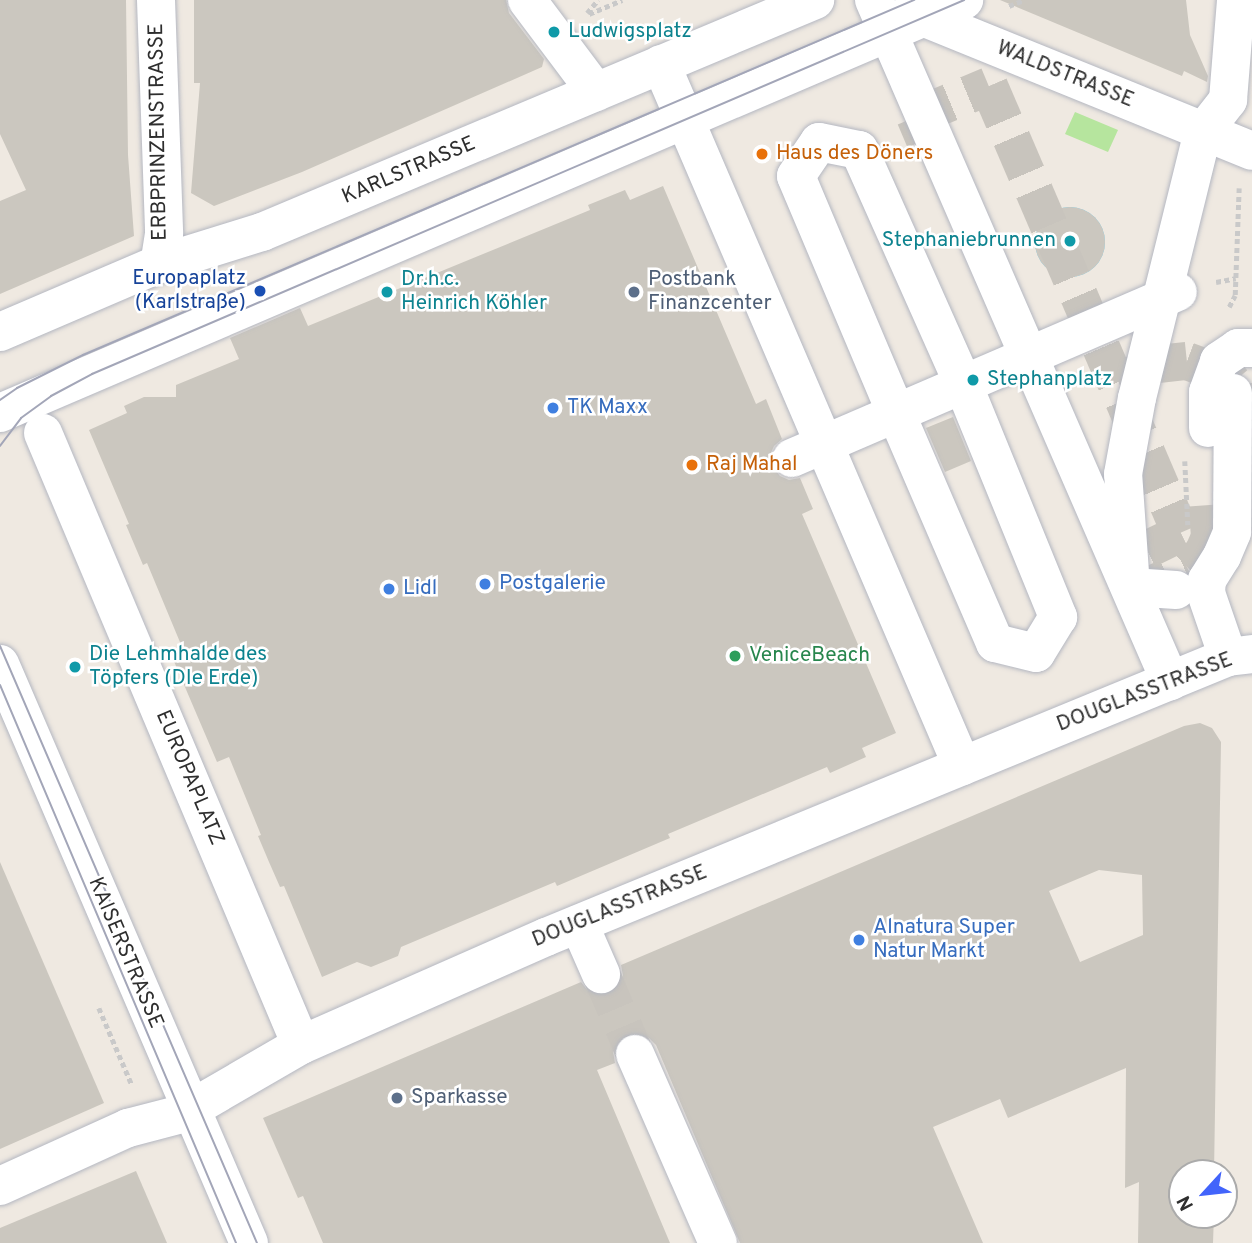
<!DOCTYPE html>
<html>
<head>
<meta charset="utf-8">
<style>
  body { margin:0 }
  #map { position:relative; width:1252px; height:1243px; overflow:hidden; background:#efe9e1; font-family:Overpass,sans-serif }
  div>[style] { position:absolute }
  [style*='--x'] { left:calc(var(--x)*1px); top:calc(var(--y)*1px); width:calc(var(--w)*1px); rotate:calc(var(--a)*1deg) }
  .green>* { inset:0; background:#b6e59e }
  .water>* { inset:0; background:#75cff0 }
  .round { border-radius:50% }
  .building>* { inset:0; background:#cbc7bf }
  .minor-tunnel>* { height:38px; margin-top:-19px; transform-origin:0; background:repeating-linear-gradient(90deg,#c8c4bd 0 38px,transparent 0 57px) }
  .path>* { height:4.5px; margin-top:-2.25px; transform-origin:0; background:repeating-linear-gradient(90deg,#c9c9c9 0 5px,transparent 0 8.5px) }
  .roads { filter:drop-shadow(0 0 2px #b4b7c1) drop-shadow(0 0 2px #b4b7c1) }
  .minor>* { height:38px; margin:-19px; padding:0 19px; transform-origin:19px; border-radius:19px; background:#fff }
  .tram>* { height:2px; margin:-1px; padding:0 1px; transform-origin:1px; border-radius:1px; background:#a3a6b8 }
  .dots>* { width:19px; height:19px; translate:-50% -50%; box-sizing:border-box; border:4px solid #fff; border-radius:50% }
  span { translate:-50% -50%; white-space:nowrap; text-align:center; line-height:1.15; -webkit-text-stroke:5px #fff; paint-order:stroke }
  .culture-label { font-size:21px; color:#0d838f }
  .left { translate:0 -50%; text-align:left }
  .right { translate:-100% -50%; text-align:right }
  .street-label { font-size:21px; color:#2e2e2e }
  .food-label { font-size:21px; color:#c56008 }
  .transit-label { font-size:21px; color:#164399 }
  .service-label { font-size:21px; color:#4e5e75 }
  .shop-label { font-size:21px; color:#366cbe }
  .leisure-label { font-size:21px; color:#27864d }
  .north { position:absolute; left:1168px; top:1159px; width:70px; height:70px; box-sizing:border-box; background:#fff; border:2px solid #ababab; border-radius:50%; rotate:243deg; font-size:19px; font-weight:700; line-height:28px; text-align:center; color:#2e2e2e }
  .north::after { content:''; display:block; margin:auto; width:24px; height:32px; background:#4264fb; clip-path:polygon(50% 0,100% 100%,50% 72%,0 100%) }
</style>
</head>
<body>
<div id="map">
  <div class="green">
    <i style="clip-path:polygon(1075px 112px,1118px 130px,1108px 152px,1065px 134px)"></i>
  </div>
  <div class="water">
    <i class="round" style="left:1035px;top:207px;width:70px;height:70px"></i>
  </div>
  <div class="building">
    <i style="clip-path:polygon(0 0,126px 0,128px 155px,134px 236px,0 294px,0 201px,26px 190px,0 134px)"></i>
    <i style="clip-path:polygon(194px 0,506px 0,509px 13px,544px 59px,542px 67px,302px 172px,214px 206px,191px 193px,200px 83px,194px 83px)"></i>
    <i style="clip-path:polygon(1000px 0,1186px 0,1190px 35px,1208px 76px,1207px 82px,1184px 71px,1182px 76px)"></i>
    <i style="clip-path:polygon(663px 186px,756px 404px,766px 399px,782px 439px,774px 446px,770px 455px,772px 466px,780px 476px,789px 480px,800px 478px,813px 509px,802px 514px,896px 733px,862px 748px,866px 757px,830px 773px,827px 767px,668px 834px,670px 838px,557px 886px,555px 882px,401px 947px,398px 956px,371px 967px,357px 962px,322px 977px,284px 886px,280px 887px,269px 862px,258px 836px,261px 835px,229px 757px,217px 762px,170px 652px,182px 647px,147px 563px,143px 565px,126px 525px,129px 524px,89px 430px,127px 413px,124px 406px,144px 397px,176px 397px,176px 385px,239px 359px,230px 338px,300px 308px,308px 326px,590px 210px,588px 205px,625px 190px,630px 200px)"></i>
    <i class="round" style="left:1035px;top:207px;width:70px;height:70px"></i>
    <i style="clip-path:polygon(953px 417px,971px 461px,945px 472px,926px 428px)"></i>
    <i style="clip-path:polygon(evenodd,1200px 723px,1212px 728px,1221px 742px,1214px 1173px,1182px 1173px,1182px 1215px,1214px 1215px,1213px 1243px,1138px 1243px,1139px 1182px,1125px 1188px,1126px 1068px,1008px 1118px,1000px 1099px,933px 1127px,983px 1243px,740px 1243px,656px 1045px,647px 1036px,637px 1032px,626px 1034px,618px 1041px,613px 1051px,615px 1063px,597px 1070px,670px 1243px,323px 1243px,303px 1196px,298px 1198px,263px 1118px,581px 982px,589px 992px,599px 996px,609px 994px,619px 986px,623px 976px,621px 965px,1184px 726px,1200px 723px,1099px 870px,1142px 875px,1143px 935px,1080px 962px,1049px 891px,1099px 870px)"></i>
    <i style="clip-path:polygon(0 862px,104px 1103px,0 1149px)"></i>
    <i style="clip-path:polygon(136px 1171px,167px 1243px,0 1243px,0 1228px)"></i>
  </div>
  <div class="minor-tunnel">
    <i style="--x:925;--y:140;--w:25;--a:-113"></i>
    <i style="--x:915;--y:117;--w:80;--a:-22.7"></i>
    <i style="--x:989;--y:86;--w:486;--a:66.8"></i>
    <i style="--x:1181;--y:533;--w:82;--a:154.1"></i>
    <i style="--x:1118;--y:381;--w:43;--a:-23"></i>
    <i style="--x:1158;--y:364;--w:29;--a:-6"></i>
    <i style="--x:1187;--y:361;--w:43;--a:20.6"></i>
    <i style="--x:1227;--y:376;--w:9;--a:49"></i>
    <i style="--x:1233;--y:383;--w:10;--a:90"></i>
    <i style="--x:1133;--y:593;--w:60;--a:-24.4"></i>
    <i style="--x:1188;--y:568;--w:21;--a:-45"></i>
    <i style="--x:1203;--y:553;--w:17;--a:-66"></i>
    <i style="--x:1210;--y:537;--w:32;--a:-94"></i>
    <i style="--x:601;--y:974;--w:87;--a:67"></i>
  </div>
  <div class="path">
    <i style="--x:1009;--y:6;--w:16;--a:-22"></i>
    <i style="--x:587;--y:13;--w:17;--a:-50"></i>
    <i style="--x:589;--y:14;--w:36;--a:-23"></i>
    <i style="--x:1216;--y:282;--w:20;--a:-11"></i>
    <i style="--x:1229;--y:307;--w:13;--a:-63"></i>
    <i style="--x:1235;--y:295;--w:107;--a:-87.9"></i>
    <i style="--x:1185;--y:461;--w:64;--a:87.3"></i>
    <i style="--x:99;--y:1008;--w:84;--a:66.8"></i>
  </div>
  <div class="roads">
    <div class="minor">
      <i style="--x:156;--y:0;--w:234;--a:88"></i>
      <i style="--x:164;--y:234;--w:30;--a:99"></i>
      <i style="--x:527;--y:0;--w:115;--a:53.1"></i>
      <i style="--x:874;--y:0;--w:743;--a:66.51"></i>
      <i style="--x:910;--y:12;--w:369;--a:22.1"></i>
      <i style="--x:661;--y:64;--w:764;--a:66.79"></i>
      <i style="--x:819;--y:142;--w:41;--a:11.3"></i>
      <i style="--x:859;--y:150;--w:256;--a:66"></i>
      <i style="--x:963;--y:384;--w:252;--a:67.8"></i>
      <i style="--x:1058;--y:617;--w:42;--a:121.4"></i>
      <i style="--x:1036;--y:653;--w:42;--a:-166.3"></i>
      <i style="--x:995;--y:643;--w:250;--a:-113.3"></i>
      <i style="--x:896;--y:413;--w:257;--a:-112.9"></i>
      <i style="--x:796;--y:176;--w:41;--a:-55.9"></i>
      <i style="--x:0;--y:332;--w:173;--a:-23.2"></i>
      <i style="--x:159;--y:264;--w:108;--a:-17.3"></i>
      <i style="--x:262;--y:232;--w:600;--a:-22.76"></i>
      <i style="--x:0;--y:413;--w:1049;--a:-23.19"></i>
      <i style="--x:1208;--y:428;--w:36;--a:-90"></i>
      <i style="--x:1208;--y:392;--w:33;--a:-70"></i>
      <i style="--x:1219;--y:361;--w:23;--a:-34"></i>
      <i style="--x:1238;--y:348;--w:14;--a:0"></i>
      <i style="--x:43;--y:433;--w:664;--a:67.14"></i>
      <i style="--x:792;--y:458;--w:420;--a:-23.3"></i>
      <i style="--x:1176;--y:590;--w:45;--a:-176.2"></i>
      <i style="--x:1131;--y:587;--w:113;--a:-94"></i>
      <i style="--x:1123;--y:474;--w:77;--a:-79.6"></i>
      <i style="--x:1137;--y:398;--w:274;--a:-76.1"></i>
      <i style="--x:1203;--y:132;--w:41;--a:-52"></i>
      <i style="--x:1228;--y:100;--w:100;--a:-85.4"></i>
      <i style="--x:1228;--y:657;--w:68;--a:-109"></i>
      <i style="--x:1206;--y:593;--w:13;--a:-86"></i>
      <i style="--x:1207;--y:580;--w:28;--a:-58"></i>
      <i style="--x:1222;--y:556;--w:26;--a:-67"></i>
      <i style="--x:1232;--y:532;--w:139;--a:-89.6"></i>
      <i style="--x:0;--y:664;--w:630;--a:66.73"></i>
      <i style="--x:579;--y:924;--w:55;--a:66.3"></i>
      <i style="--x:635;--y:1054;--w:206;--a:66.3"></i>
      <i style="--x:0;--y:1186;--w:141;--a:-24.4"></i>
      <i style="--x:128;--y:1128;--w:56;--a:-14.5"></i>
      <i style="--x:182;--y:1114;--w:138;--a:-30.1"></i>
      <i style="--x:301;--y:1045;--w:268;--a:-23.8"></i>
      <i style="--x:546;--y:937;--w:737;--a:-22.32"></i>
      <i style="--x:1228;--y:657;--w:24;--a:-7"></i>
    </div>
  </div>
  <div class="tram">
    <i style="--x:0;--y:400;--w:21;--a:-35"></i>
    <i style="--x:17;--y:388;--w:74;--a:-26.6"></i>
    <i style="--x:83;--y:355;--w:904;--a:-23.13"></i>
    <i style="--x:0;--y:446;--w:35;--a:-53"></i>
    <i style="--x:21;--y:418;--w:37;--a:-36"></i>
    <i style="--x:51;--y:396;--w:47;--a:-28.2"></i>
    <i style="--x:92;--y:374;--w:949;--a:-23.21"></i>
    <i style="--x:0;--y:646;--w:650;--a:66.71"></i>
    <i style="--x:0;--y:685;--w:606;--a:67.07"></i>
  </div>
  <div class="dots">
    <i style="left:554px;top:32px;background:#0f9aa8"></i>
    <i style="left:762px;top:154px;background:#e8710a"></i>
    <i style="left:1070px;top:241px;background:#0f9aa8"></i>
    <i style="left:260px;top:291px;background:#1a4fb4"></i>
    <i style="left:387px;top:292px;background:#0f9aa8"></i>
    <i style="left:634px;top:292px;background:#5c6f8a"></i>
    <i style="left:973px;top:380px;background:#0f9aa8"></i>
    <i style="left:553px;top:408px;background:#3f7fe0"></i>
    <i style="left:692px;top:465px;background:#e8710a"></i>
    <i style="left:485px;top:584px;background:#3f7fe0"></i>
    <i style="left:389px;top:589px;background:#3f7fe0"></i>
    <i style="left:735px;top:656px;background:#2e9e5b"></i>
    <i style="left:75px;top:667px;background:#0f9aa8"></i>
    <i style="left:859px;top:940px;background:#3f7fe0"></i>
    <i style="left:397px;top:1098px;background:#5c6f8a"></i>
  </div>
  <div class="culture-label">
    <span class="left" style="left:568px;top:32px">Ludwigsplatz</span>
    <span class="right" style="left:1056px;top:241px">Stephaniebrunnen</span>
    <span class="left" style="left:401px;top:292px">Dr.h.c.<br>Heinrich Köhler</span>
    <span class="left" style="left:987px;top:380px">Stephanplatz</span>
    <span class="left" style="left:89px;top:667px">Die Lehmhalde des<br>Töpfers (DIe Erde)</span>
  </div>
  <div class="street-label">
    <span style="left:1065px;top:75px;rotate:22deg">WALDSTRASSE</span>
    <span style="left:159px;top:132px;rotate:-91deg">ERBPRINZENSTRASSE</span>
    <span style="left:409px;top:171px;rotate:-23deg">KARLSTRASSE</span>
    <span style="left:1145px;top:693px;rotate:-21deg">DOUGLASSTRASSE</span>
    <span style="left:189px;top:778px;rotate:67deg">EUROPAPLATZ</span>
    <span style="left:620px;top:907px;rotate:-22deg">DOUGLASSTRASSE</span>
    <span style="left:125px;top:953px;rotate:67deg">KAISERSTRASSE</span>
  </div>
  <div class="food-label">
    <span class="left" style="left:776px;top:154px">Haus des Döners</span>
    <span class="left" style="left:706px;top:465px">Raj Mahal</span>
  </div>
  <div class="transit-label">
    <span class="right" style="left:246px;top:291px">Europaplatz<br>(Karlstraße)</span>
  </div>
  <div class="service-label">
    <span class="left" style="left:648px;top:292px">Postbank<br>Finanzcenter</span>
    <span class="left" style="left:411px;top:1098px">Sparkasse</span>
  </div>
  <div class="shop-label">
    <span class="left" style="left:567px;top:408px">TK Maxx</span>
    <span class="left" style="left:499px;top:584px">Postgalerie</span>
    <span class="left" style="left:403px;top:589px">Lidl</span>
    <span class="left" style="left:873px;top:940px">Alnatura Super<br>Natur Markt</span>
  </div>
  <div class="leisure-label">
    <span class="left" style="left:749px;top:656px">VeniceBeach</span>
  </div>
  <div class="north">N</div>
</div>
</body>
</html>
